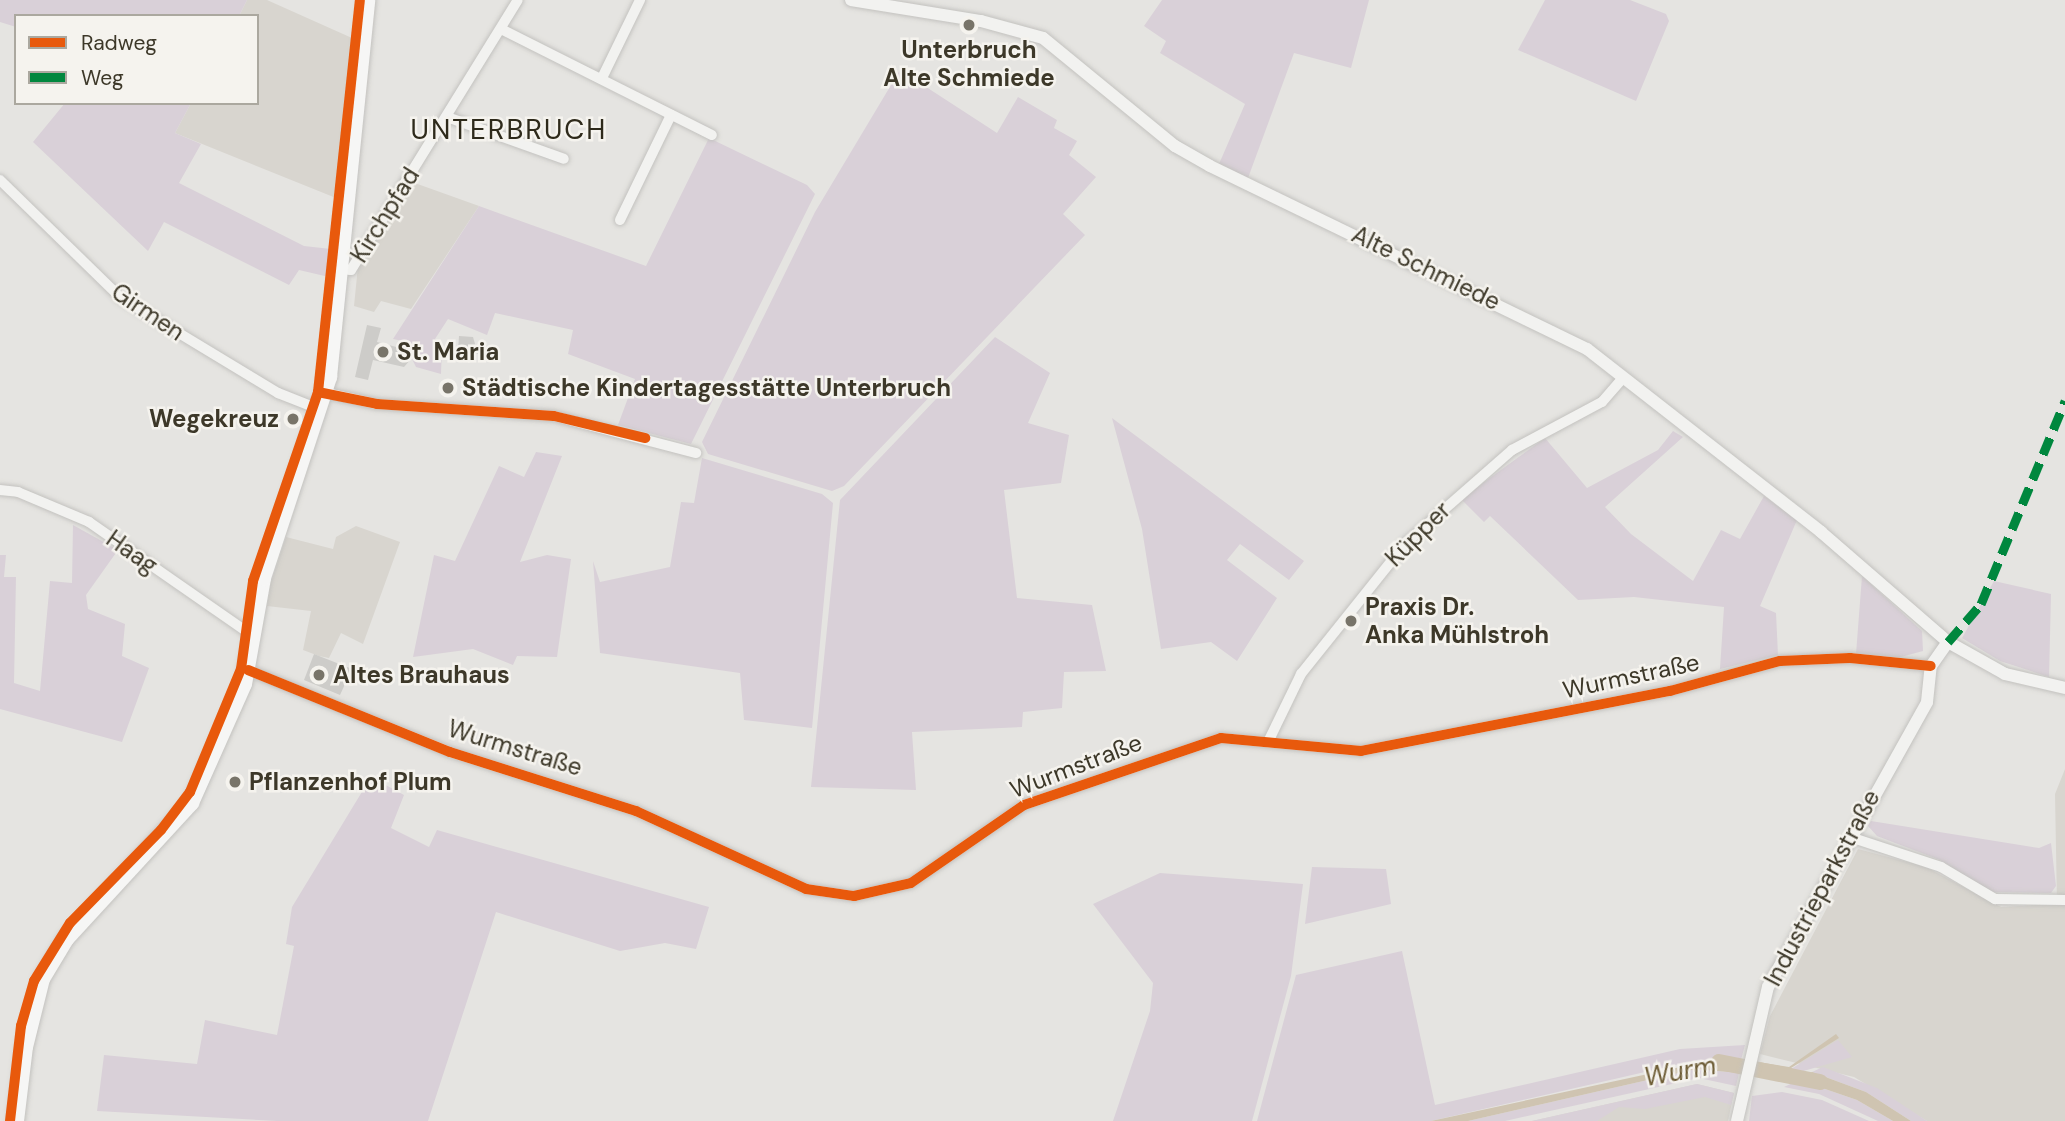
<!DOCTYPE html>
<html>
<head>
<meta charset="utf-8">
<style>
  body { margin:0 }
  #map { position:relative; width:2065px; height:1121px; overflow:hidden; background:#e5e4e1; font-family:"DM Sans",sans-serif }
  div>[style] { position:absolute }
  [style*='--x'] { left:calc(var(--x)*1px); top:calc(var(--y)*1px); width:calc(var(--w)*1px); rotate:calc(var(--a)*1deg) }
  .built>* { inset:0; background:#d8d5cf }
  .green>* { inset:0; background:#d9d0d8 }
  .water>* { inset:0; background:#cfc4b1 }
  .river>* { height:16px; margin:-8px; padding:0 8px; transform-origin:8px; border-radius:8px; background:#cfc4b1 }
  .building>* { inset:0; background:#cdccc9 }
  .round { border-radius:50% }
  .roads { filter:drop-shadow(0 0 2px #c3c2bf) drop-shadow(0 0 2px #c3c2bf) }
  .minor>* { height:10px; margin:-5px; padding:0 5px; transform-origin:5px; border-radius:5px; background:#f2f2f0 }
  .tertiary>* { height:12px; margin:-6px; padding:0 6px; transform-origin:6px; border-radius:6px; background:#f2f2f0 }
  .primary>* { height:16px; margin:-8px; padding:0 8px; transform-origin:8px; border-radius:8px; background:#f6f6f5 }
  .quiet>* { height:9px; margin-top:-4.5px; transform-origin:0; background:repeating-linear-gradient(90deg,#00873e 0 18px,transparent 0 27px) }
  .cycleway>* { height:10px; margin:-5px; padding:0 5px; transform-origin:5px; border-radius:5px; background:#e8590c }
  .dots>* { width:19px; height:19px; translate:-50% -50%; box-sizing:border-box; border:4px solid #f5f3ee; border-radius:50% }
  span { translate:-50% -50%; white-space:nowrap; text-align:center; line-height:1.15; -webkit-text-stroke:5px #f5f3ee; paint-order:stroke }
  .poi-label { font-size:24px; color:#3d3829; font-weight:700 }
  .left { translate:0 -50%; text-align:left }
  .right { translate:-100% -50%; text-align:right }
  .street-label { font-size:24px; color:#3d3829 }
  .water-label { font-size:26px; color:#6e5d36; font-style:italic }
  .quarter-label { font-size:28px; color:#2e2a1b; letter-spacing:2px }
  .legend { position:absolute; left:14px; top:14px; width:245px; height:91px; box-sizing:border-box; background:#f5f3ee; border:2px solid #aba89f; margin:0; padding:9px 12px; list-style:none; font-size:21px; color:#3d3829 }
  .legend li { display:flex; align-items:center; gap:14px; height:35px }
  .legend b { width:35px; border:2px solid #aba89f }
</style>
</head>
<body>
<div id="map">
  <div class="built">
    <i style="clip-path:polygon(247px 0,267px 0,352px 38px,336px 198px,175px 133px,191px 103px,257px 103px,257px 16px,239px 16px)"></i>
    <i style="clip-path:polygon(412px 182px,479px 206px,411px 309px,381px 301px,374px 312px,354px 306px,358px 266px)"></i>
    <i style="clip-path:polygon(356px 526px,400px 542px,363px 644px,341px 633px,329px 658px,319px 656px,303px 650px,311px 611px,267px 606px,271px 582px,286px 537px,333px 549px,336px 537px)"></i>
    <i style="clip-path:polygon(2065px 769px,2065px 1121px,1927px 1121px,1854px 1077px,1760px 1054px,1770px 1016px,1858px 849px,1926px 867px,2001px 907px,2057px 904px,2055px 794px)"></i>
    <i style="clip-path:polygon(1697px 1084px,1734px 1093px,1728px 1121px,1532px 1121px)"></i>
  </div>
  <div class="green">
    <i style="clip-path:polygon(0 0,247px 0,239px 16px,16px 16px,16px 27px,0 22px)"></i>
    <i style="clip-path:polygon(1162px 0,1369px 0,1351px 68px,1294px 53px,1248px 178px,1219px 164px,1245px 104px,1160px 53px,1166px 41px,1144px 26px)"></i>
    <i style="clip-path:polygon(1545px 0,1630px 0,1666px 14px,1669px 21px,1636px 101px,1518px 50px)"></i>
    <i style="clip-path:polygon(900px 70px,997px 133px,1018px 97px,1057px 120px,1054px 128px,1077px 141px,1069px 155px,1096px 177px,1063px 214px,1085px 235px,844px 486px,832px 491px,708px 454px,702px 442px,815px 212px)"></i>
    <i style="clip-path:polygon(65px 103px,191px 103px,175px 133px,201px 144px,179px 183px,304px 246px,331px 249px,329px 277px,299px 270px,289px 285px,164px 222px,148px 251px,33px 142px)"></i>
    <i style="clip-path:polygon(709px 138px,807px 185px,815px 194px,691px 444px,618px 425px,635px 379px,568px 354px,573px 330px,495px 313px,487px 335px,448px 319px,435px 339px,442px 345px,441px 374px,416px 367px,403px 341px,393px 339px,479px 206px,646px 266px)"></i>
    <i style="clip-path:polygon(995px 337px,1050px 373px,1028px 423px,1069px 435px,1061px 483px,1004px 490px,1017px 598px,1092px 605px,1106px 671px,1064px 672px,1062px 708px,1023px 712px,1022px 727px,912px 732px,916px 790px,811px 787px,840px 500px)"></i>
    <i style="clip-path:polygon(1112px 418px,1304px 561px,1289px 580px,1240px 544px,1227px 560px,1277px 598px,1237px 661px,1211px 642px,1161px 649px,1142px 529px)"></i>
    <i style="clip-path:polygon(1673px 431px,1683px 437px,1605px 507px,1631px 534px,1693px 581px,1721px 530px,1740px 539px,1764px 496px,1797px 520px,1760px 606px,1776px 613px,1778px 655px,1720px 669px,1724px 607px,1634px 597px,1578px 600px,1490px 516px,1484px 522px,1461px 499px,1545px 438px,1587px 488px,1658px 450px)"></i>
    <i style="clip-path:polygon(536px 452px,562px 456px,520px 562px,547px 555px,571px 559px,557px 657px,517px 656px,513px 665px,473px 649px,413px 657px,434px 555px,455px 561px,499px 466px,524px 477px)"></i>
    <i style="clip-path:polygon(702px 458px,822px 494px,833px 503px,812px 728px,744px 720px,740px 673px,600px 653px,593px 561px,600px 582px,670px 567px,681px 502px,694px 503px)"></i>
    <i style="clip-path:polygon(73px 525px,118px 550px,86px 595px,88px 609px,125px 624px,122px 656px,149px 668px,122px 742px,0 709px,0 555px,6px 555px,4px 577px,16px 577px,14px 683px,40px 691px,50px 581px,72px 583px)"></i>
    <i style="clip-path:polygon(1862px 576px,1922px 631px,1923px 651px,1897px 658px,1856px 654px)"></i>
    <i style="clip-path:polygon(1994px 581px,2051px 594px,2049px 677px,2000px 661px,1962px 638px)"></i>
    <i style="clip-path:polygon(371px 777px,404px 795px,391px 828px,429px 847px,437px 830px,709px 907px,696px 949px,665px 943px,620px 951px,496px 912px,428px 1121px,277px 1121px,97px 1111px,104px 1055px,197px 1064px,205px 1020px,277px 1035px,294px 946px,286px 944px,292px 907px)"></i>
    <i style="clip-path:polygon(1871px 821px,2039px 848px,2051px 843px,2056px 886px,2051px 893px,1991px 892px,1940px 860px,1877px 836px,1868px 826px)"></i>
    <i style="clip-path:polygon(1312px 867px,1386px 869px,1391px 904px,1305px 924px)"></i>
    <i style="clip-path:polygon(1160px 873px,1303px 884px,1291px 976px,1252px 1121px,1113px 1121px,1150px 1011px,1153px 983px,1093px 904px)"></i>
    <i style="clip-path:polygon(1402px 951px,1435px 1105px,1680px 1049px,1745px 1045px,1741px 1060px,1693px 1061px,1431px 1121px,1257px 1121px,1296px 975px)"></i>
    <i style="clip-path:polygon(1838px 1040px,1852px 1057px,1800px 1072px,1791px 1069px)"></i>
    <i style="clip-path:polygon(1823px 1067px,1877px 1088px,1927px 1121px,1911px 1121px,1866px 1092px,1812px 1072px)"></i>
    <i style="clip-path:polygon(1696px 1069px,1739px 1073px,1736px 1086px,1699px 1078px,1505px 1121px,1468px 1121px)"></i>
    <i style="clip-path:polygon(1799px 1080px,1857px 1100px,1893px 1121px,1878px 1121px,1819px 1094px,1784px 1087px)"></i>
    <i style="clip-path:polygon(1697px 1084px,1734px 1093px,1731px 1105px,1705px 1097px,1645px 1109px,1619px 1107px,1597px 1121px,1532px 1121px)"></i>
    <i style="clip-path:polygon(1782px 1092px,1822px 1100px,1869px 1121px,1749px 1121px,1752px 1096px)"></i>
  </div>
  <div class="water">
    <i style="clip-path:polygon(1836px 1034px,1839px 1038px,1791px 1068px,1800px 1072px,1787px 1080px,1756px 1075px,1758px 1062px,1789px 1067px)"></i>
    <i style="clip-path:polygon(1722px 1058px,1741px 1060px,1739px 1073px,1696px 1069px,1468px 1121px,1431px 1121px)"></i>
    <i style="clip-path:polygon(1812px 1072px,1866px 1092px,1911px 1121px,1893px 1121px,1857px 1100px,1799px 1080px)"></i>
  </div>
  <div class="river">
    <i style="--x:1719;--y:1062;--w:103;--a:11.2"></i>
  </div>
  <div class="building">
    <i style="clip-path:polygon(367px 325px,381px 328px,377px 342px,408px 350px,411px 359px,404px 367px,373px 360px,368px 380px,355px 377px)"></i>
    <i style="clip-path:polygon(459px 336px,473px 337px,478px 354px,458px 351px)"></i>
    <i class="round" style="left:439px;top:379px;width:18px;height:18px"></i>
    <i style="clip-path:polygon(314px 654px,352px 669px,340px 695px,304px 680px)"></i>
  </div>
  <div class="roads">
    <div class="minor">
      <i style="--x:501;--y:29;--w:236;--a:26.7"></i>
      <i style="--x:602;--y:78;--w:87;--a:-64"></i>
      <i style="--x:447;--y:117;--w:124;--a:19.7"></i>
      <i style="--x:0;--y:180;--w:169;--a:44.3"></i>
      <i style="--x:121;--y:298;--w:184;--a:31.2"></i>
      <i style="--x:278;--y:393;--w:46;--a:21.6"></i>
      <i style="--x:620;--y:220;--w:117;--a:-64.1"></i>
      <i style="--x:341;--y:269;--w:10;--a:6"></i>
      <i style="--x:351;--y:270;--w:317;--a:-58.3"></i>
      <i style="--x:326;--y:393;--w:52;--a:12.2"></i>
      <i style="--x:377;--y:404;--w:177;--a:3.9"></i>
      <i style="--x:554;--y:416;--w:147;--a:14.6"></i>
      <i style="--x:0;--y:490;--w:18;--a:6"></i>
      <i style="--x:18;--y:492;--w:77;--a:22.9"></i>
      <i style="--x:89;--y:522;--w:200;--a:34.8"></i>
      <i style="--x:248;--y:670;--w:218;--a:22.1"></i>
      <i style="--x:450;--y:752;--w:195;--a:17.6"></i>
      <i style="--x:636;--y:811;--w:187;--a:24.6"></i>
      <i style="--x:806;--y:889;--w:49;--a:8.3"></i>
      <i style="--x:854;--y:896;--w:58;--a:-12.8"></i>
      <i style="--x:911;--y:883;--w:137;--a:-34.6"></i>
      <i style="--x:1024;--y:805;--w:208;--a:-18.8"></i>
      <i style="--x:1221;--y:738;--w:141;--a:5.3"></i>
      <i style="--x:1361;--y:751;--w:315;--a:-11"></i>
      <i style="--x:1670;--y:691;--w:114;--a:-15.3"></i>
      <i style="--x:1780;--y:661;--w:70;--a:-2.5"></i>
      <i style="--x:1850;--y:658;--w:81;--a:5.6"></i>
      <i style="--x:1268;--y:742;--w:76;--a:-64.1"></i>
      <i style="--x:1301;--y:674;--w:168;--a:-51.3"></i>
      <i style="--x:1406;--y:543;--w:141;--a:-41.3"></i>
      <i style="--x:1512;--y:450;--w:102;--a:-28.1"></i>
      <i style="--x:1602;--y:402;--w:30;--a:-49"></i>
      <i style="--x:1850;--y:837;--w:96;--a:18.2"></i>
      <i style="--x:1941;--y:867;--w:63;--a:30.7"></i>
      <i style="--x:1995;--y:899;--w:70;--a:0.8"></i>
    </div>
    <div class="tertiary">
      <i style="--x:851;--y:0;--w:132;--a:9.2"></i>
      <i style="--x:981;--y:21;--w:64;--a:15.3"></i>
      <i style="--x:1043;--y:38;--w:171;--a:39.3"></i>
      <i style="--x:1175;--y:146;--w:40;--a:29.7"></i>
      <i style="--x:1210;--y:166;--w:419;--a:25.9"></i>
      <i style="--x:1587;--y:349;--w:297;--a:38"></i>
      <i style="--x:1821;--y:532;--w:168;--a:40.9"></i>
      <i style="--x:1948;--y:642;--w:65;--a:29.3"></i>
      <i style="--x:2005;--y:674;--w:62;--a:13.1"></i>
      <i style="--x:1737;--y:1121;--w:138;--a:-77"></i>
      <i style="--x:1768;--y:987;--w:326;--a:-60.8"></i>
      <i style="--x:1927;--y:702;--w:36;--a:-84"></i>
      <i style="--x:1931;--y:666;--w:29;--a:-55"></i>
    </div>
    <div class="primary">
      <i style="--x:16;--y:1121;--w:75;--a:-83.1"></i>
      <i style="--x:25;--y:1047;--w:70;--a:-76"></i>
      <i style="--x:42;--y:979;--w:47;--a:-59"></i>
      <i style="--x:66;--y:939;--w:185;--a:-47.4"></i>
      <i style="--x:191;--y:803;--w:130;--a:-66"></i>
      <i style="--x:244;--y:684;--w:108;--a:-79.8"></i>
      <i style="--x:263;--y:578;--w:212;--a:-71.8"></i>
      <i style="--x:329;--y:377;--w:379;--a:-84.2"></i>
    </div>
  </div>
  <div class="quiet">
    <i style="--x:1948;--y:642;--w:50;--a:-49"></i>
    <i style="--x:1981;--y:604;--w:220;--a:-67.5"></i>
  </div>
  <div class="cycleway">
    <i style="--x:318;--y:392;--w:60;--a:11.5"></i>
    <i style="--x:377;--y:404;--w:177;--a:3.9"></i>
    <i style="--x:554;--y:416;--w:94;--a:13.6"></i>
    <i style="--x:248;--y:670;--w:218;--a:22.1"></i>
    <i style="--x:450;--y:752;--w:195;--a:17.6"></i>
    <i style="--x:636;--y:811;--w:187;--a:24.6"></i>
    <i style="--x:806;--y:889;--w:49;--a:8.3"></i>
    <i style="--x:854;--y:896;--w:58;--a:-12.8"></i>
    <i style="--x:911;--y:883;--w:137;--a:-34.6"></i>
    <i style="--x:1024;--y:805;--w:208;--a:-18.8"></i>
    <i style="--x:1221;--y:738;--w:141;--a:5.3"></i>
    <i style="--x:1361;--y:751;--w:315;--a:-11"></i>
    <i style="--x:1670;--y:691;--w:114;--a:-15.3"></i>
    <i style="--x:1780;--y:661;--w:70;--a:-2.5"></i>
    <i style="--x:1850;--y:658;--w:81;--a:5.6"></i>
    <i style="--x:10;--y:1121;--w:96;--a:-83.4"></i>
    <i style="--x:21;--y:1026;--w:47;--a:-73.9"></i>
    <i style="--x:34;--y:981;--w:68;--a:-58.2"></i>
    <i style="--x:70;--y:923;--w:130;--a:-45.6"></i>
    <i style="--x:161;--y:830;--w:48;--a:-52.7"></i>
    <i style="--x:190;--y:792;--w:133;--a:-67.5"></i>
    <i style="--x:241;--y:669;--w:89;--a:-82.2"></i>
    <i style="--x:253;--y:581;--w:200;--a:-71"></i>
    <i style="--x:318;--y:392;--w:394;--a:-83.9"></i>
  </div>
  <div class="dots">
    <i style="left:969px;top:25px;background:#787469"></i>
    <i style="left:383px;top:352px;background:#787469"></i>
    <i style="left:448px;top:388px;background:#787469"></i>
    <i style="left:293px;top:419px;background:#787469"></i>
    <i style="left:1351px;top:621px;background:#787469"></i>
    <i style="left:319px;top:675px;background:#787469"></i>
    <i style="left:235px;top:782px;background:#787469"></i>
  </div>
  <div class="poi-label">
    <span style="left:969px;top:64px">Unterbruch<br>Alte Schmiede</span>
    <span class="left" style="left:397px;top:352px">St. Maria</span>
    <span class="left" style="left:462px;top:388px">Städtische Kindertagesstätte Unterbruch</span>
    <span class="right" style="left:279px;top:419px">Wegekreuz</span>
    <span class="left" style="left:1365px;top:621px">Praxis Dr.<br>Anka Mühlstroh</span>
    <span class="left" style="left:333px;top:675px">Altes Brauhaus</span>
    <span class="left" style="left:249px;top:782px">Pflanzenhof Plum</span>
  </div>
  <div class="street-label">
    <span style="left:385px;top:215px;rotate:-58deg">Kirchpfad</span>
    <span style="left:1426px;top:268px;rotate:26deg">Alte Schmiede</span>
    <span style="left:148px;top:312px;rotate:34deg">Girmen</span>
    <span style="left:1418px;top:534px;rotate:-45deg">Küpper</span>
    <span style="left:132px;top:552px;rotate:35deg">Haag</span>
    <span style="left:1631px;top:676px;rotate:-12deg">Wurmstraße</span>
    <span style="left:515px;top:748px;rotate:17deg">Wurmstraße</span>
    <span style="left:1076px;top:766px;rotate:-21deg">Wurmstraße</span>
    <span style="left:1822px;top:888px;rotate:-62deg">Industrieparkstraße</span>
  </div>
  <div class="water-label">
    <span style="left:1680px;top:1072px;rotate:-10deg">Wurm</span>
  </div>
  <div class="quarter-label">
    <span style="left:509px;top:130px">UNTERBRUCH</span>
  </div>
  <ul class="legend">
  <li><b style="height:9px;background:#e8590c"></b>Radweg</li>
  <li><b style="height:9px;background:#00873e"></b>Weg</li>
  </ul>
</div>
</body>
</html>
